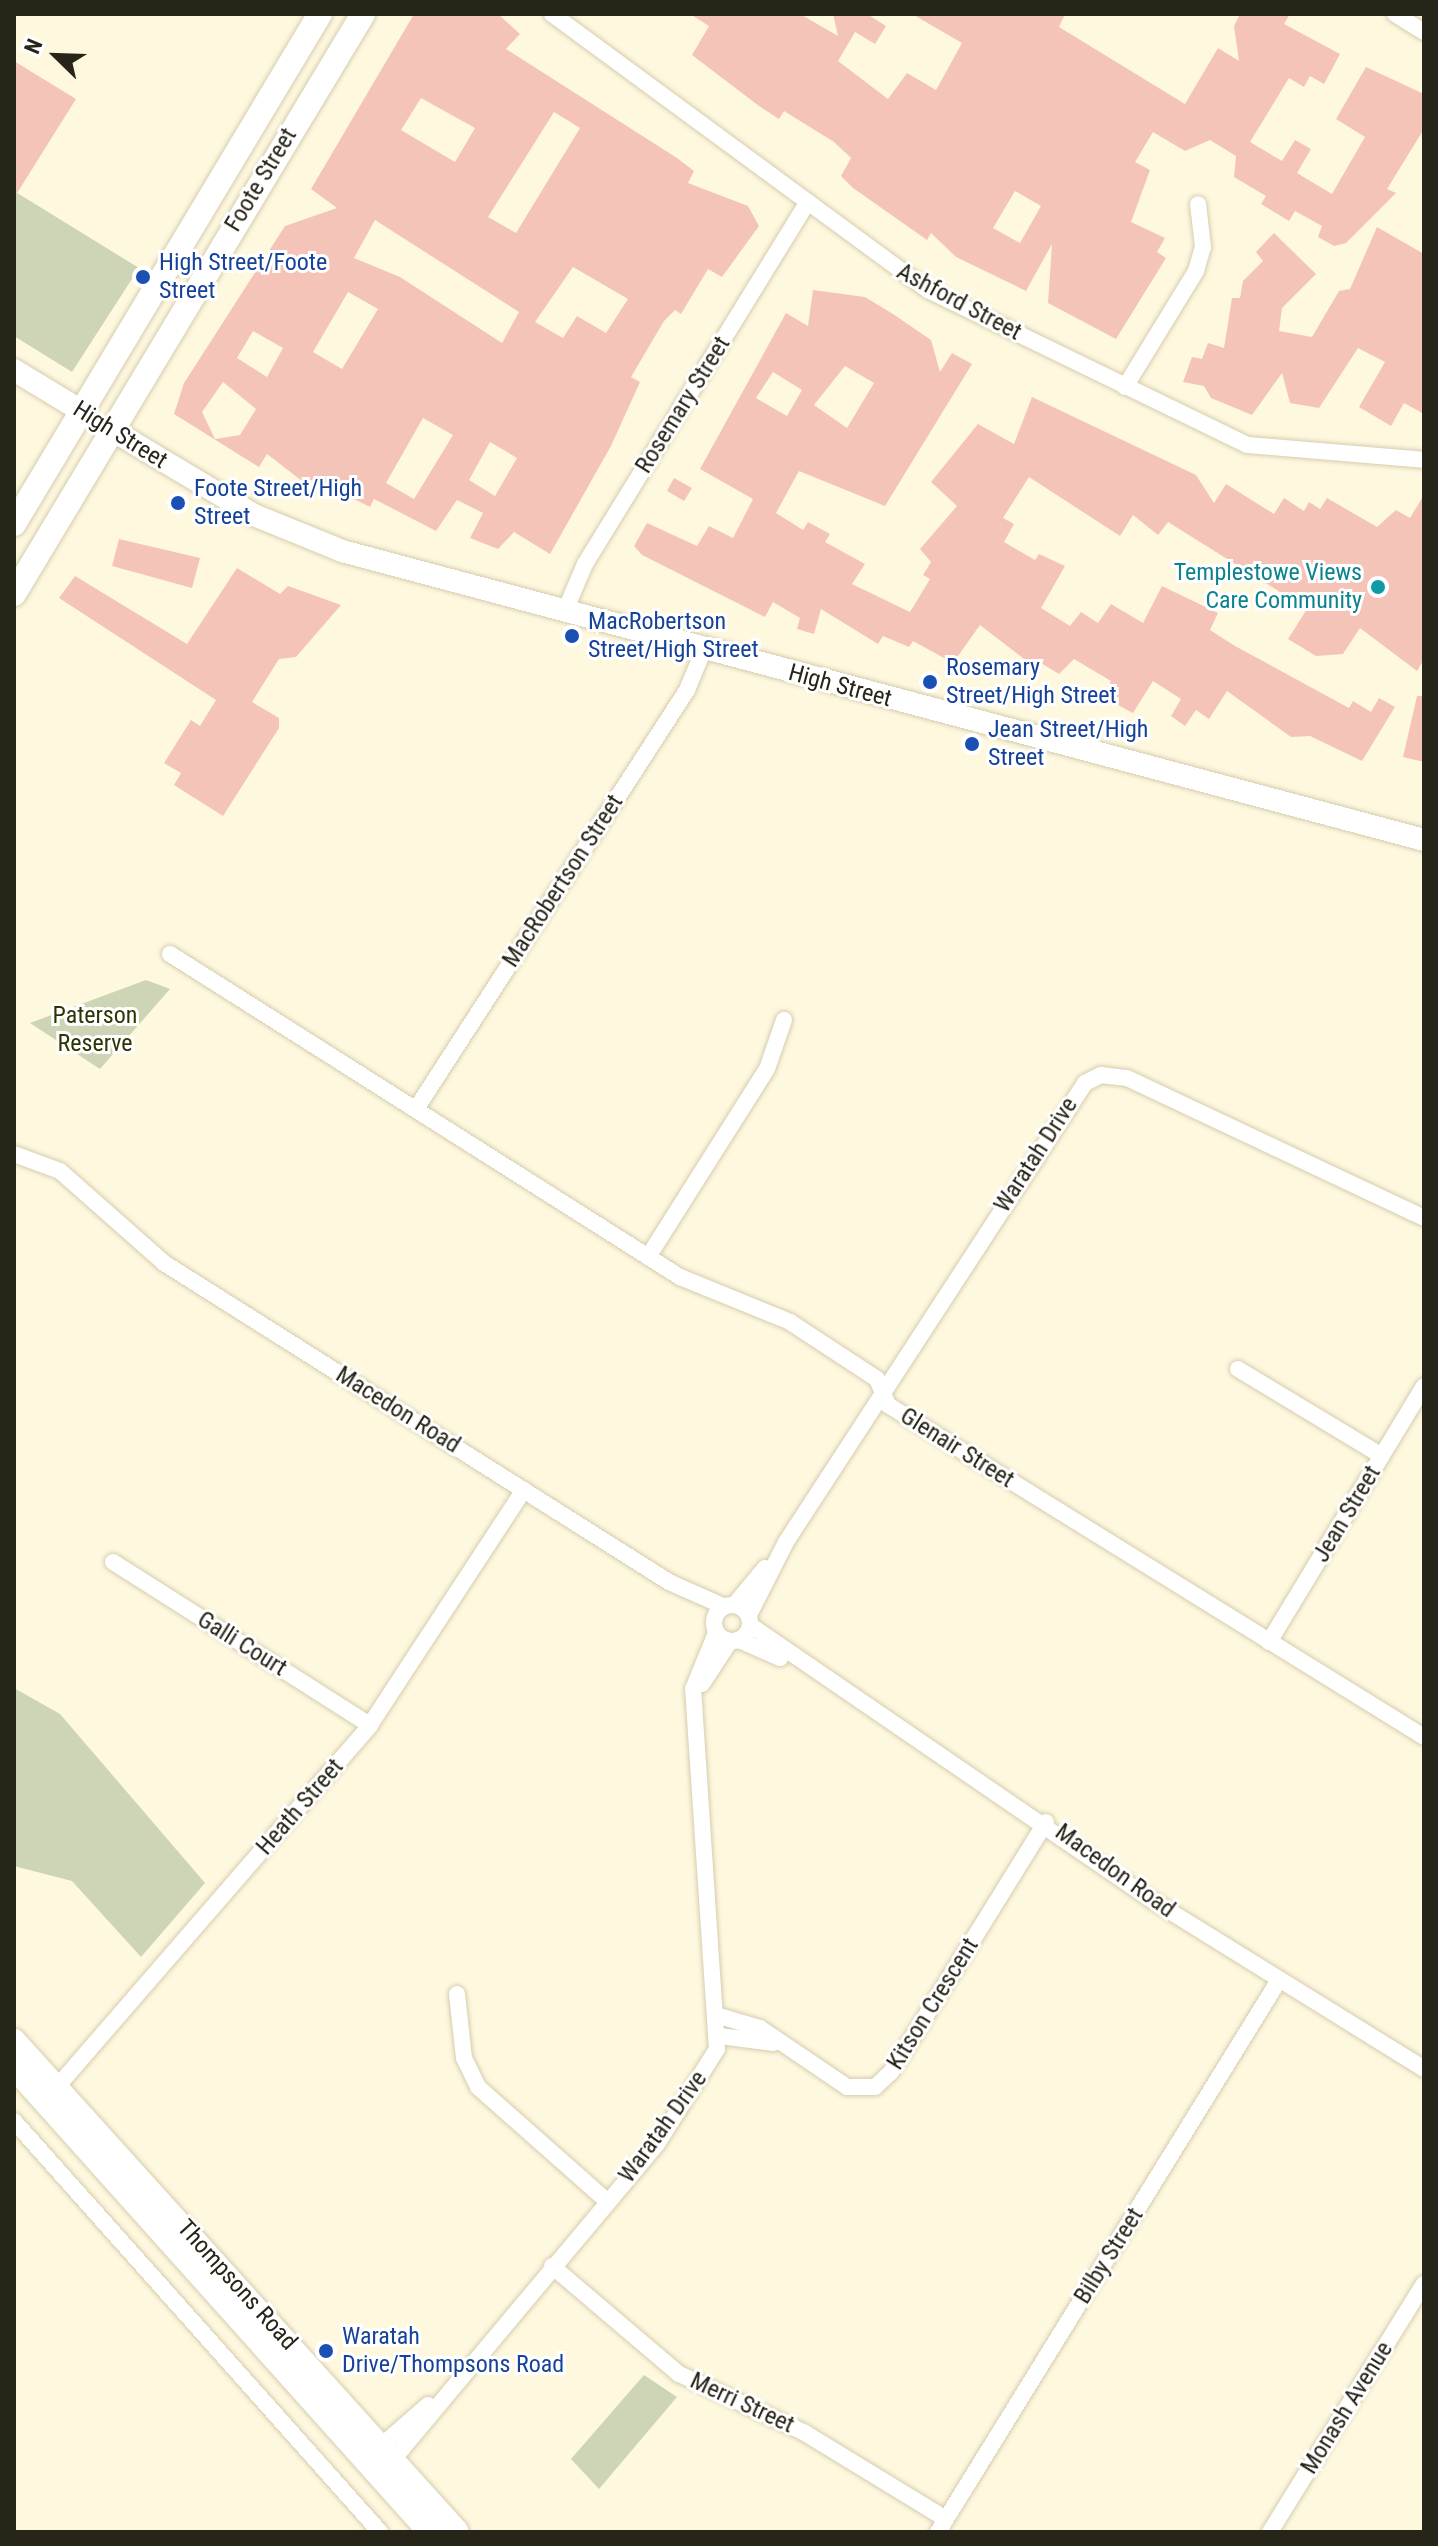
<!DOCTYPE html>
<html>
<head>
<meta charset="utf-8">
<style>
  body { margin:0 }
  #map { position:relative; width:1438px; height:2546px; overflow:hidden; background:#fef8df; font-family:"Roboto Condensed",sans-serif }
  div>[style] { position:absolute }
  [style*='--x'] { left:calc(var(--x)*1px); top:calc(var(--y)*1px); width:calc(var(--w)*1px); rotate:calc(var(--a)*1deg) }
  .green>* { inset:0; background:#cdd5b6 }
  .building>* { inset:0; background:#f5c4b8 }
  .roads { filter:drop-shadow(0 0 2px #d5cdae) drop-shadow(0 0 2px #d5cdae) }
  .minor>* { height:16px; margin:-8px; padding:0 8px; transform-origin:8px; border-radius:8px; background:#fff }
  .minor>.ring { margin:-8px; padding:0; box-sizing:content-box; background:none; border:16px solid #fff; border-radius:50% }
  .secondary>* { height:22px; margin:-11px; padding:0 11px; transform-origin:11px; border-radius:11px; background:#fff }
  .primary>* { height:24px; margin:-12px; padding:0 12px; transform-origin:12px; border-radius:12px; background:#fff }
  .dots>* { width:22px; height:22px; translate:-50% -50%; box-sizing:border-box; border:4px solid #fff; border-radius:50% }
  span { translate:-50% -50%; white-space:nowrap; text-align:center; line-height:1.15; -webkit-text-stroke:6px #fff; paint-order:stroke }
  .street-label { font-size:24px; color:#272418 }
  .transit-label { font-size:24px; color:#164399 }
  .left { translate:0 -50%; text-align:left }
  .culture-label { font-size:24px; color:#0d838f }
  .right { translate:-100% -50%; text-align:right }
  .park-label { font-size:24px; color:#2d3502 }
  .frame { position:absolute; inset:0; border:16px solid #272418; pointer-events:none }
  .north { position:absolute; left:16px; top:16px; width:80px; height:80px; -webkit-text-stroke:6px #fff; paint-order:stroke; rotate:293deg; font-size:22px; font-weight:700; line-height:32px; text-align:center; color:#272418 }
  .north::after { content:''; display:block; margin:auto; width:28px; height:36px; background:#272418; clip-path:polygon(50% 0,100% 100%,50% 72%,0 100%) }
</style>
</head>
<body>
<div id="map">
  <div class="green">
    <i style="clip-path:polygon(14px 191px,139px 268px,72px 372px,14px 336px)"></i>
    <i style="clip-path:polygon(146px 980px,170px 989px,100px 1069px,30px 1023px)"></i>
    <i style="clip-path:polygon(14px 1688px,60px 1714px,205px 1883px,141px 1957px,72px 1881px,14px 1866px)"></i>
    <i style="clip-path:polygon(644px 2375px,677px 2397px,599px 2489px,571px 2459px)"></i>
  </div>
  <div class="building">
    <i style="clip-path:polygon(evenodd,414px 14px,498px 14px,520px 34px,506px 49px,677px 158px,694px 171px,688px 183px,748px 206px,759px 226px,722px 277px,708px 269px,681px 314px,675px 310px,664px 321px,631px 377px,640px 382px,611px 446px,550px 554px,514px 532px,498px 549px,470px 538px,483px 513px,457px 500px,436px 531px,374px 499px,370px 507px,326px 485px,315px 491px,267px 454px,259px 467px,174px 414px,184px 383px,285px 226px,337px 208px,311px 189px,414px 14px,421px 98px,475px 128px,455px 162px,401px 130px,421px 98px,414px 14px,554px 112px,580px 128px,516px 233px,488px 217px,554px 112px,414px 14px,375px 220px,519px 312px,502px 343px,400px 277px,354px 258px,375px 220px,414px 14px,573px 267px,628px 299px,606px 333px,577px 316px,563px 338px,535px 322px,573px 267px,414px 14px,348px 292px,378px 309px,342px 369px,313px 352px,348px 292px,414px 14px,253px 331px,283px 348px,267px 377px,237px 358px,253px 331px,414px 14px,223px 382px,256px 409px,240px 435px,215px 439px,202px 412px,223px 382px,414px 14px,423px 418px,453px 435px,414px 499px,386px 483px,423px 418px,414px 14px,490px 442px,517px 458px,495px 496px,469px 480px,490px 442px)"></i>
    <i style="clip-path:polygon(evenodd,690px 14px,800px 14px,838px 36px,833px 14px,867px 14px,886px 26px,875px 44px,855px 32px,838px 61px,888px 99px,907px 73px,936px 90px,962px 43px,912px 14px,1065px 14px,1059px 27px,1185px 104px,1218px 48px,1239px 61px,1234px 26px,1240px 14px,1290px 14px,1284px 24px,1340px 54px,1324px 84px,1310px 76px,1304px 87px,1289px 78px,1250px 142px,1282px 161px,1295px 140px,1311px 149px,1297px 173px,1332px 194px,1365px 137px,1336px 119px,1366px 67px,1424px 94px,1424px 129px,1387px 189px,1396px 193px,1346px 243px,1334px 246px,1318px 237px,1322px 226px,1295px 211px,1289px 221px,1261px 204px,1266px 196px,1234px 177px,1236px 156px,1210px 140px,1185px 151px,1153px 132px,1135px 162px,1150px 170px,1131px 222px,1165px 238px,1157px 252px,1166px 258px,1116px 339px,1048px 303px,1052px 244px,1026px 291px,956px 257px,931px 233px,927px 240px,853px 188px,841px 176px,851px 158px,834px 142px,784px 111px,779px 119px,759px 106px,692px 55px,709px 26px,690px 14px,1015px 191px,1041px 206px,1020px 243px,993px 228px,1015px 191px)"></i>
    <i style="clip-path:polygon(14px 61px,76px 99px,14px 198px)"></i>
    <i style="clip-path:polygon(1377px 227px,1424px 254px,1424px 414px,1404px 403px,1391px 426px,1359px 407px,1385px 362px,1358px 348px,1319px 408px,1290px 403px,1282px 373px,1252px 415px,1211px 398px,1204px 386px,1183px 382px,1192px 357px,1202px 359px,1208px 343px,1224px 348px,1232px 298px,1240px 298px,1243px 281px,1263px 261px,1256px 252px,1274px 233px,1316px 274px,1282px 308px,1279px 331px,1312px 337px,1339px 291px,1350px 289px)"></i>
    <i style="clip-path:polygon(evenodd,813px 290px,865px 297px,893px 314px,931px 340px,940px 372px,952px 353px,972px 364px,885px 506px,799px 471px,776px 513px,803px 530px,808px 522px,830px 534px,825px 542px,865px 564px,852px 584px,910px 612px,930px 579px,923px 575px,931px 562px,920px 549px,957px 506px,931px 482px,978px 424px,1014px 444px,1032px 397px,1196px 475px,1214px 503px,1226px 484px,1274px 514px,1284px 498px,1304px 511px,1309px 502px,1320px 509px,1327px 498px,1377px 527px,1396px 510px,1410px 518px,1424px 495px,1424px 659px,1417px 671px,1360px 628px,1343px 654px,1316px 656px,1288px 639px,1307px 609px,1168px 522px,1158px 535px,1133px 515px,1120px 536px,1029px 477px,1003px 518px,1014px 524px,1004px 542px,1035px 560px,1039px 554px,1065px 566px,1041px 608px,1070px 626px,1081px 612px,1098px 623px,1111px 604px,1143px 623px,1162px 586px,1218px 613px,1210px 630px,1235px 646px,1349px 708px,1353px 701px,1371px 712px,1379px 698px,1395px 707px,1362px 761px,1310px 736px,1291px 737px,1227px 691px,1209px 719px,1196px 710px,1185px 726px,1171px 716px,1181px 699px,1153px 681px,1133px 713px,1103px 697px,1111px 681px,1074px 659px,1059px 674px,1041px 663px,1037px 669px,980px 625px,953px 663px,913px 641px,909px 647px,883px 636px,878px 644px,821px 609px,814px 634px,797px 629px,800px 618px,773px 602px,765px 617px,642px 555px,634px 546px,647px 523px,697px 546px,709px 526px,733px 538px,753px 499px,700px 469px,786px 313px,808px 326px,813px 290px,845px 366px,874px 383px,847px 428px,814px 405px,845px 366px,813px 290px,773px 372px,802px 390px,787px 416px,756px 398px,773px 372px)"></i>
    <i style="clip-path:polygon(674px 478px,692px 488px,684px 501px,667px 491px)"></i>
    <i style="clip-path:polygon(119px 539px,200px 558px,192px 588px,112px 566px)"></i>
    <i style="clip-path:polygon(237px 568px,280px 594px,288px 586px,341px 605px,296px 657px,279px 659px,252px 702px,279px 718px,279px 728px,223px 816px,174px 785px,181px 773px,164px 763px,191px 720px,200px 726px,216px 700px,59px 598px,75px 576px,187px 644px)"></i>
    <i style="clip-path:polygon(1417px 696px,1424px 696px,1424px 762px,1403px 757px)"></i>
  </div>
  <div class="roads">
    <div class="minor">
      <i style="--x:552;--y:14;--w:466;--a:36.3"></i>
      <i style="--x:928;--y:290;--w:355;--a:25.9"></i>
      <i style="--x:1247;--y:445;--w:178;--a:4.8"></i>
      <i style="--x:1395;--y:14;--w:34;--a:32"></i>
      <i style="--x:1125;--y:387;--w:136;--a:-58.5"></i>
      <i style="--x:1196;--y:271;--w:25;--a:-74"></i>
      <i style="--x:1203;--y:247;--w:43;--a:-96.6"></i>
      <i style="--x:565;--y:611;--w:51;--a:-66.9"></i>
      <i style="--x:585;--y:564;--w:425;--a:-58.4"></i>
      <i style="--x:170;--y:954;--w:604;--a:32.35"></i>
      <i style="--x:680;--y:1277;--w:119;--a:22.2"></i>
      <i style="--x:790;--y:1322;--w:104;--a:33.2"></i>
      <i style="--x:877;--y:1379;--w:28;--a:67"></i>
      <i style="--x:888;--y:1405;--w:630;--a:31.77"></i>
      <i style="--x:416;--y:1109;--w:499;--a:-57.1"></i>
      <i style="--x:687;--y:690;--w:44;--a:-67.5"></i>
      <i style="--x:14;--y:1154;--w:49;--a:20.3"></i>
      <i style="--x:60;--y:1171;--w:139;--a:41.5"></i>
      <i style="--x:164;--y:1263;--w:597;--a:32.28"></i>
      <i style="--x:669;--y:1582;--w:59;--a:24"></i>
      <i style="--x:648;--y:1257;--w:222;--a:-57.7"></i>
      <i style="--x:767;--y:1069;--w:52;--a:-70.9"></i>
      <i style="--x:1238;--y:1369;--w:168;--a:31.1"></i>
      <i style="--x:113;--y:1562;--w:304;--a:32.4"></i>
      <i style="--x:735;--y:1604;--w:47;--a:-50.2"></i>
      <i class="ring" style="left:714px;top:1605px;width:20px;height:20px"></i>
      <i style="--x:749;--y:1615;--w:82;--a:-63.1"></i>
      <i style="--x:786;--y:1542;--w:548;--a:-56.92"></i>
      <i style="--x:1085;--y:1083;--w:18;--a:-27"></i>
      <i style="--x:1101;--y:1075;--w:26;--a:7"></i>
      <i style="--x:1127;--y:1078;--w:328;--a:25.2"></i>
      <i style="--x:750;--y:1625;--w:485;--a:34.4"></i>
      <i style="--x:1150;--y:1899;--w:322;--a:31.8"></i>
      <i style="--x:739;--y:1640;--w:45;--a:23.7"></i>
      <i style="--x:1269;--y:1642;--w:299;--a:-58.8"></i>
      <i style="--x:702;--y:1684;--w:51;--a:-56.9"></i>
      <i style="--x:457;--y:1994;--w:64;--a:83.8"></i>
      <i style="--x:464;--y:2058;--w:32;--a:64"></i>
      <i style="--x:478;--y:2087;--w:172;--a:41.5"></i>
      <i style="--x:719;--y:2016;--w:43;--a:16.3"></i>
      <i style="--x:760;--y:2028;--w:105;--a:34.1"></i>
      <i style="--x:847;--y:2087;--w:28;--a:0"></i>
      <i style="--x:875;--y:2087;--w:22;--a:-43"></i>
      <i style="--x:891;--y:2072;--w:294;--a:-58.2"></i>
      <i style="--x:720;--y:2036;--w:54;--a:7.4"></i>
      <i style="--x:50;--y:2095;--w:489;--a:-49.1"></i>
      <i style="--x:370;--y:1725;--w:281;--a:-56.8"></i>
      <i style="--x:14;--y:2121;--w:550;--a:48.31"></i>
      <i style="--x:552;--y:2266;--w:167;--a:40.4"></i>
      <i style="--x:679;--y:2374;--w:139;--a:25.1"></i>
      <i style="--x:805;--y:2433;--w:165;--a:31.4"></i>
      <i style="--x:373;--y:2453;--w:73;--a:-41.1"></i>
      <i style="--x:386;--y:2468;--w:422;--a:-50.1"></i>
      <i style="--x:657;--y:2144;--w:112;--a:-57.7"></i>
      <i style="--x:717;--y:2049;--w:361;--a:-93.8"></i>
      <i style="--x:693;--y:1689;--w:61;--a:-67.7"></i>
      <i style="--x:938;--y:2532;--w:649;--a:-58.29"></i>
      <i style="--x:1270;--y:2532;--w:292;--a:-58.2"></i>
    </div>
    <div class="secondary">
      <i style="--x:14;--y:370;--w:77;--a:31.2"></i>
      <i style="--x:112;--y:430;--w:165;--a:30.9"></i>
      <i style="--x:254;--y:515;--w:95;--a:22.2"></i>
      <i style="--x:342;--y:551;--w:1120;--a:14.95"></i>
    </div>
    <div class="primary">
      <i style="--x:14;--y:524;--w:595;--a:-59.04"></i>
      <i style="--x:14;--y:594;--w:677;--a:-58.96"></i>
      <i style="--x:14;--y:2041;--w:661;--a:47.94"></i>
      <i style="--x:14;--y:2067;--w:624;--a:48.18"></i>
    </div>
  </div>
  <div class="dots">
    <i style="left:143px;top:277px;background:#1a4fb4"></i>
    <i style="left:178px;top:503px;background:#1a4fb4"></i>
    <i style="left:1378px;top:587px;background:#0f9aa8"></i>
    <i style="left:572px;top:636px;background:#1a4fb4"></i>
    <i style="left:930px;top:682px;background:#1a4fb4"></i>
    <i style="left:972px;top:744px;background:#1a4fb4"></i>
    <i style="left:326px;top:2351px;background:#1a4fb4"></i>
  </div>
  <div class="street-label">
    <span style="left:261px;top:180px;rotate:-59deg">Foote Street</span>
    <span style="left:959px;top:302px;rotate:28deg">Ashford Street</span>
    <span style="left:683px;top:405px;rotate:-58deg">Rosemary Street</span>
    <span style="left:120px;top:435px;rotate:32deg">High Street</span>
    <span style="left:840px;top:686px;rotate:15deg">High Street</span>
    <span style="left:563px;top:881px;rotate:-57deg">MacRobertson Street</span>
    <span style="left:1036px;top:1155px;rotate:-57deg">Waratah Drive</span>
    <span style="left:398px;top:1410px;rotate:32deg">Macedon Road</span>
    <span style="left:957px;top:1448px;rotate:32deg">Glenair Street</span>
    <span style="left:1347px;top:1514px;rotate:-59deg">Jean Street</span>
    <span style="left:242px;top:1644px;rotate:32deg">Galli Court</span>
    <span style="left:300px;top:1807px;rotate:-49deg">Heath Street</span>
    <span style="left:1115px;top:1871px;rotate:36deg">Macedon Road</span>
    <span style="left:933px;top:2004px;rotate:-58deg">Kitson Crescent</span>
    <span style="left:663px;top:2127px;rotate:-54deg">Waratah Drive</span>
    <span style="left:1109px;top:2256px;rotate:-58deg">Bilby Street</span>
    <span style="left:237px;top:2285px;rotate:48deg">Thompsons Road</span>
    <span style="left:742px;top:2403px;rotate:25deg">Merri Street</span>
    <span style="left:1347px;top:2408px;rotate:-58deg">Monash Avenue</span>
  </div>
  <div class="transit-label">
    <span class="left" style="left:159px;top:277px">High Street/Foote<br>Street</span>
    <span class="left" style="left:194px;top:503px">Foote Street/High<br>Street</span>
    <span class="left" style="left:588px;top:636px">MacRobertson<br>Street/High Street</span>
    <span class="left" style="left:946px;top:682px">Rosemary<br>Street/High Street</span>
    <span class="left" style="left:988px;top:744px">Jean Street/High<br>Street</span>
    <span class="left" style="left:342px;top:2351px">Waratah<br>Drive/Thompsons Road</span>
  </div>
  <div class="culture-label">
    <span class="right" style="left:1362px;top:587px">Templestowe Views<br>Care Community</span>
  </div>
  <div class="park-label">
    <span style="left:95px;top:1030px">Paterson<br>Reserve</span>
  </div>
  <div class="frame"></div>
  <div class="north">N</div>
</div>
</body>
</html>
